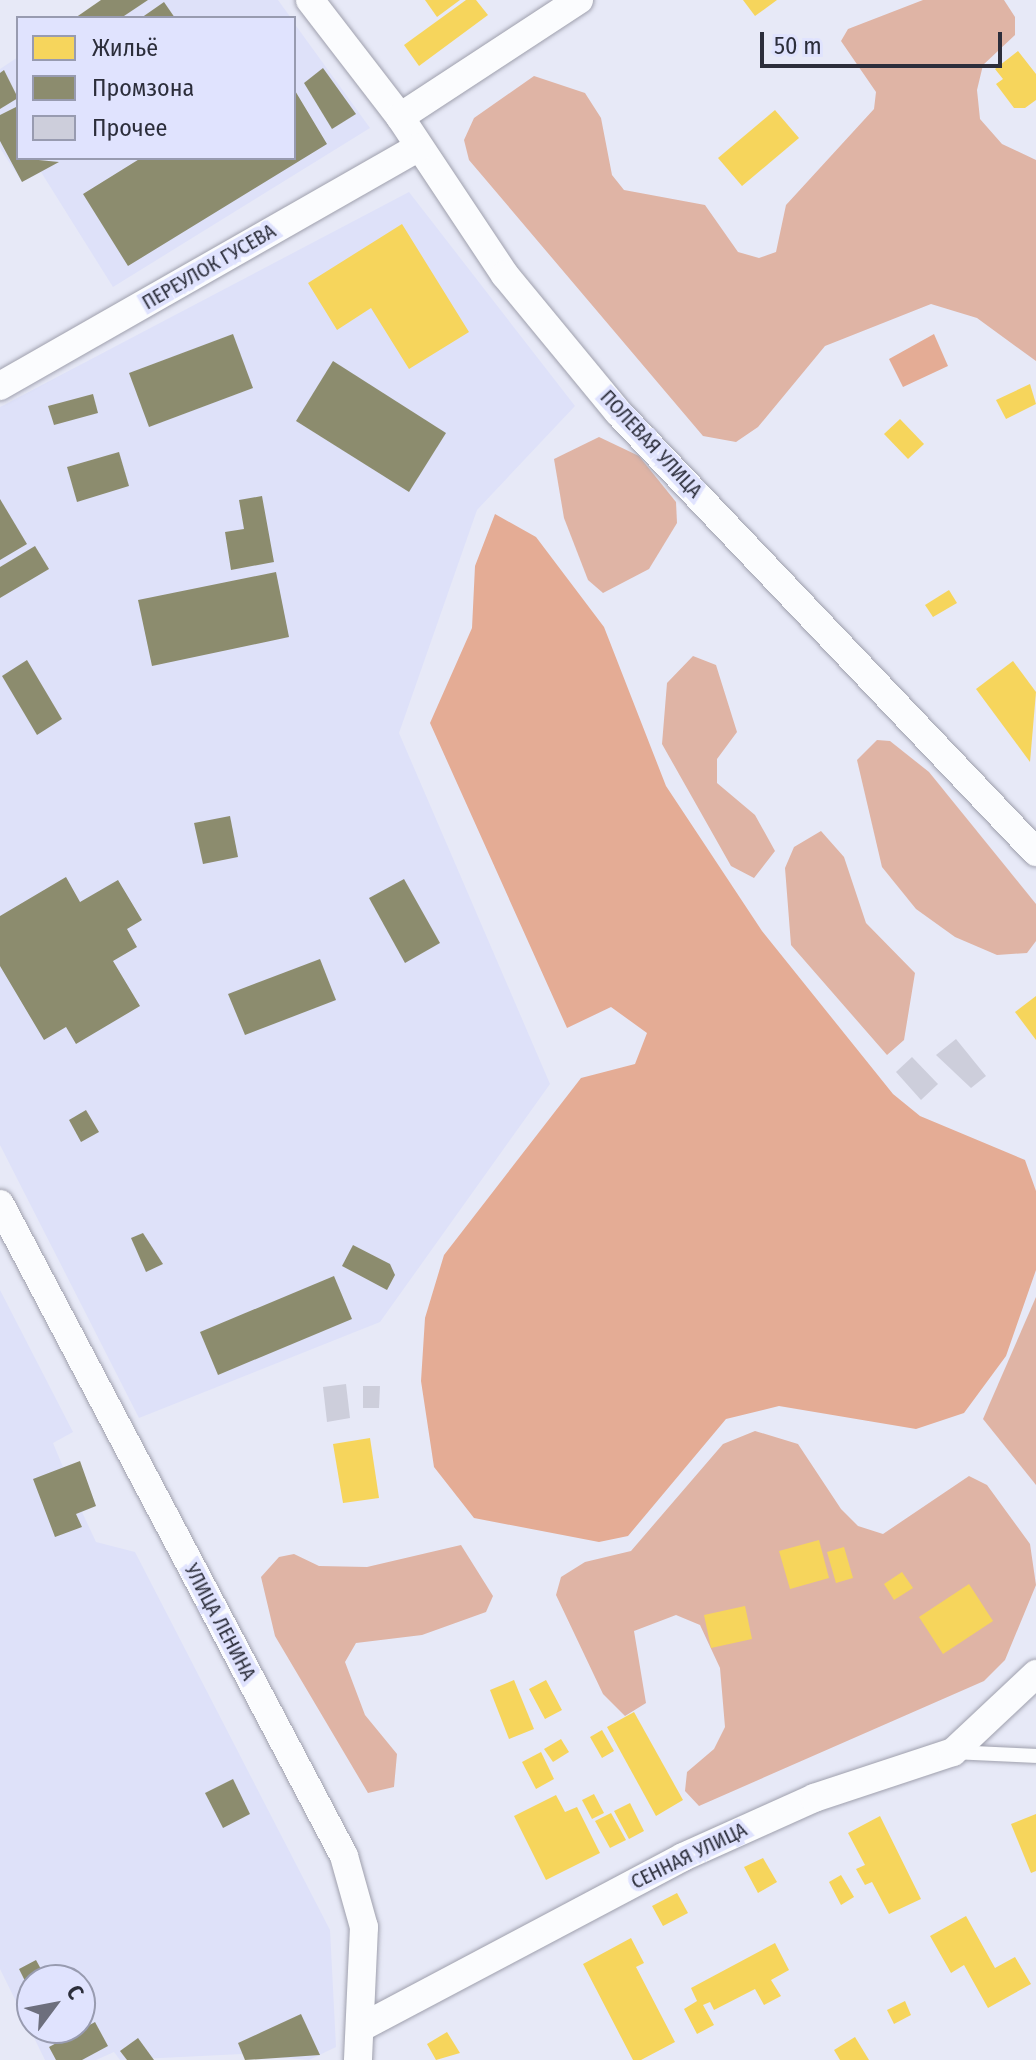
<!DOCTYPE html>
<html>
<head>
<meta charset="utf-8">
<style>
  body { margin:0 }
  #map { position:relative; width:1036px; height:2060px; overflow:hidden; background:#e7e9f7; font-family:"Fira Sans Condensed",sans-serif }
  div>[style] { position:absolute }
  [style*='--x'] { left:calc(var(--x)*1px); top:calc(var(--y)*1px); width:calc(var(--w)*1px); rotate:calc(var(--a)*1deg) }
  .built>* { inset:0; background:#dee1f9 }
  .forest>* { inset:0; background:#dfb4a5 }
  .water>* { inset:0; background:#e4ac95 }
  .homes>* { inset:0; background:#f6d55c }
  .industry>* { inset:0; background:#8c8c6e }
  .building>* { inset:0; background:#cdcedb }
  .roads { filter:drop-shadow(0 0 2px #9fa0ad) drop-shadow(0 0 2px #9fa0ad) }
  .service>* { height:14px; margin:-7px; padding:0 7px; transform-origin:7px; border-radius:7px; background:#fbfcfe }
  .minor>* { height:28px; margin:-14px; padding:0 14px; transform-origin:14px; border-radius:14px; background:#fbfcfe }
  span { translate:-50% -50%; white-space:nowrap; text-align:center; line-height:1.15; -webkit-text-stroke:8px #e0e3fe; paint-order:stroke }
  .street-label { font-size:20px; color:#2c2e3b }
  .legend { position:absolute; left:16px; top:16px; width:280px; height:144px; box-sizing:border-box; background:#e0e3fe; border:2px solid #989bb0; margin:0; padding:10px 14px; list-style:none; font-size:24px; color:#2c2e3b }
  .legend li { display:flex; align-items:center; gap:16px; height:40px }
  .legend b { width:40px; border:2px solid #989bb0 }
  .north { position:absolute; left:16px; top:1964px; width:80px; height:80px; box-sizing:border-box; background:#e0e3fe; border:2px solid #989bb0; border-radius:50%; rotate:58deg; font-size:22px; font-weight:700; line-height:32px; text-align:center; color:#2c2e3b }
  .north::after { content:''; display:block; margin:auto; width:28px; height:36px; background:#6d6f7d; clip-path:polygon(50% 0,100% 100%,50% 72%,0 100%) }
  .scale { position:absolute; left:760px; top:32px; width:242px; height:36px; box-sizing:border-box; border:4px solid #2c2e3b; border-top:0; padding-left:10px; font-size:24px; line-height:28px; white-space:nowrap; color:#2c2e3b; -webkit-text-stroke:6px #e0e3fe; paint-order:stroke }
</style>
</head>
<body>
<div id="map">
  <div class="built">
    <i style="clip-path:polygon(103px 0,278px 0,291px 18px,76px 18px)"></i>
    <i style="clip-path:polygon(294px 23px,370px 128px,113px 287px,41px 172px,22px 182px,0 148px,0 69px,18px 57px,18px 158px,294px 158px)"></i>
    <i style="clip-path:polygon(409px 192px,575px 406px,477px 510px,399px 733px,550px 1084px,380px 1322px,139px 1418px,0 1145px,0 407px)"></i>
    <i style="clip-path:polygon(evenodd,0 1290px,73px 1432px,53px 1443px,63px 1467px,80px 1462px,96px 1506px,82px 1512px,96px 1542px,135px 1552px,330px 1930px,336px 2047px,309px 2060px,242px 2054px,120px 2060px,114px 2052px,96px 2060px,45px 2060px,0 1969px,0 1290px,32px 1980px,80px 1980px,80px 2028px,32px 2028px,32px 1980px)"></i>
  </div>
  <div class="forest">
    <i style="clip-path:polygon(923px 0,1004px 0,1015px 17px,1015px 35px,983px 65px,977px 90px,980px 119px,1002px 144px,1036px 160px,1036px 361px,977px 318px,931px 304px,825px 346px,758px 427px,736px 442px,703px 436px,469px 160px,464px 140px,474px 118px,534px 76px,585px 93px,601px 118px,612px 175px,624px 190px,705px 205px,738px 252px,759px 258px,776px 252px,786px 205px,874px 109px,876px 92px,841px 41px,848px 29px)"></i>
    <i style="clip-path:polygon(599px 437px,639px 456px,676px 502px,677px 523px,649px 569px,603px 593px,588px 580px,564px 518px,554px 459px)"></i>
    <i style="clip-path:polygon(693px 656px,716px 665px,737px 732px,717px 759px,717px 783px,755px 815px,775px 851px,754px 878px,731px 866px,662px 744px,667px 683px)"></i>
    <i style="clip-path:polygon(877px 740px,890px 741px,929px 772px,1036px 904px,1036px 941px,1027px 953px,997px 955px,955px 937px,916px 909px,882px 867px,857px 760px)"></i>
    <i style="clip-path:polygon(821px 831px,844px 857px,866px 923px,915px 973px,904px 1040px,887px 1055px,791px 945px,785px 868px,794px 847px)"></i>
    <i style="clip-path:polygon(1036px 1297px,1036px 1485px,983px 1419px)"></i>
    <i style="clip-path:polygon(755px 1431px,798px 1444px,841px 1509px,858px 1526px,883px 1534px,969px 1476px,987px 1485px,1030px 1544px,1036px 1585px,1005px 1660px,984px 1681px,699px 1806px,685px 1791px,687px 1772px,714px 1749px,725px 1727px,720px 1668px,700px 1625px,676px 1615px,634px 1631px,646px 1703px,625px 1716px,603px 1694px,556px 1595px,561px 1577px,585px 1562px,631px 1551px,723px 1444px)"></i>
    <i style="clip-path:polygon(461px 1545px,493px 1596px,486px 1612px,422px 1635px,356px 1643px,345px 1662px,365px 1715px,397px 1754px,394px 1787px,368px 1793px,275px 1636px,261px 1577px,279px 1557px,294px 1554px,319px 1566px,367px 1567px)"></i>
  </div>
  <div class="water">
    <i style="clip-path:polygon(934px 334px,948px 366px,903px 387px,889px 359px)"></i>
    <i style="clip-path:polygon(495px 514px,536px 537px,604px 627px,666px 786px,762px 931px,893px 1094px,920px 1116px,1025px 1160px,1036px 1191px,1036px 1270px,1006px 1356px,964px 1413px,916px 1429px,779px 1406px,726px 1419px,628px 1536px,599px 1542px,474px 1518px,434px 1467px,421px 1381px,425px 1318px,444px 1255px,581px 1078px,635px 1064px,647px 1033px,611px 1007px,567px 1028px,430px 723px,472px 628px,475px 566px)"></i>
  </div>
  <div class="homes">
    <i style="clip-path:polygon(425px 0,460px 0,437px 17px)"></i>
    <i style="clip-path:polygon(466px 0,476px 0,488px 15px,419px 66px,404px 45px)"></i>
    <i style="clip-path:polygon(743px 0,777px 0,755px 16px)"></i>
    <i style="clip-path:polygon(1018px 51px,1036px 74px,1036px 100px,1025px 108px,1014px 108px,996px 84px,1003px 79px,995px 69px)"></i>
    <i style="clip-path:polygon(775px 110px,799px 138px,742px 186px,718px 158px)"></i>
    <i style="clip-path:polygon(402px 224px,469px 332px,409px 369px,371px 308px,337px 330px,308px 283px)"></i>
    <i style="clip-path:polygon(1030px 384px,1036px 404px,1006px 419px,996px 400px)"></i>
    <i style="clip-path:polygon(900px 419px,924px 444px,908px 459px,884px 434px)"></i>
    <i style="clip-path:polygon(949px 590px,957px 603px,933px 617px,925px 605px)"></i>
    <i style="clip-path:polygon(1013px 661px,1036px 692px,1030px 762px,976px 689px)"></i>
    <i style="clip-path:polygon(1036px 996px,1036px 1040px,1015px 1012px)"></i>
    <i style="clip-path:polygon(370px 1438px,379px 1498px,343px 1503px,333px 1444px)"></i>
    <i style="clip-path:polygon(819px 1540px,829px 1578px,790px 1589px,779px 1551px)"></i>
    <i style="clip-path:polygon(844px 1547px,853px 1578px,836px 1583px,827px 1552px)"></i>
    <i style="clip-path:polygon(902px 1572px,913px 1588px,894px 1600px,884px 1584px)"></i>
    <i style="clip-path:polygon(969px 1584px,993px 1621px,943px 1654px,919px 1617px)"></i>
    <i style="clip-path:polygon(745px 1606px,752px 1639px,711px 1648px,704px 1615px)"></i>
    <i style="clip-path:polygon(514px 1680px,534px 1729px,509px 1739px,490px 1690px)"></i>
    <i style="clip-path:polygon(546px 1680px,562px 1710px,545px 1719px,529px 1689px)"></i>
    <i style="clip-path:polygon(634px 1712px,683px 1800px,656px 1816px,607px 1727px)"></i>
    <i style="clip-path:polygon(602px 1730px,614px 1751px,602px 1758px,590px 1737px)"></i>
    <i style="clip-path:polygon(561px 1739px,569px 1752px,553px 1762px,544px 1749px)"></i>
    <i style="clip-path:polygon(541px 1752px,554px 1779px,536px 1789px,522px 1762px)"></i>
    <i style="clip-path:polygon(594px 1794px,604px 1813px,592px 1819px,582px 1800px)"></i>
    <i style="clip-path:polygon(556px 1795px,565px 1812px,577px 1807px,600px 1853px,546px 1880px,514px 1816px)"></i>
    <i style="clip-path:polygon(630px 1803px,644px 1831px,629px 1839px,614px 1811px)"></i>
    <i style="clip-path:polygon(611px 1813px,626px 1840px,610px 1848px,595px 1821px)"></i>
    <i style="clip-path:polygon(1036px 1814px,1036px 1871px,1031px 1873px,1011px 1824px)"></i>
    <i style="clip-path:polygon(880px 1816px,921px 1899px,889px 1914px,872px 1882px,865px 1885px,856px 1869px,865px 1865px,848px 1833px)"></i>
    <i style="clip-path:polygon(763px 1858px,777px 1882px,758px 1893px,744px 1867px)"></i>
    <i style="clip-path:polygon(841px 1875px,854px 1897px,841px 1905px,829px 1882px)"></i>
    <i style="clip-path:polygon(677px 1893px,688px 1913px,663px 1926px,652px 1906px)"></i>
    <i style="clip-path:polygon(966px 1916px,995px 1968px,1015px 1957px,1031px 1984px,988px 2008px,964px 1965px,951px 1973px,930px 1936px)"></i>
    <i style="clip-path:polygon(631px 1938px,644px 1963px,636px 1967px,675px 2042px,641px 2060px,633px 2060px,583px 1964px)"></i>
    <i style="clip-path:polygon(775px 1943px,789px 1970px,771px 1980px,781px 1996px,764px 2005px,755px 1989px,714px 2010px,710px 2002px,703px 2005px,714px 2025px,697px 2034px,684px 2009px,697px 2001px,691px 1988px)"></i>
    <i style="clip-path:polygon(905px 2001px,911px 2015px,894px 2024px,887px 2010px)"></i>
    <i style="clip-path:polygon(447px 2032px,460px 2053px,436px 2060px,427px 2044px)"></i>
    <i style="clip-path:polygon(855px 2037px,869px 2060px,840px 2060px,834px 2050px)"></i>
  </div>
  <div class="industry">
    <i style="clip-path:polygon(101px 0,148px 0,121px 18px,75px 18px)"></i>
    <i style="clip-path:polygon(164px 2px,175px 18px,141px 18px)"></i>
    <i style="clip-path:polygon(323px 68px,356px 114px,332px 129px,304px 83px)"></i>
    <i style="clip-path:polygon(4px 70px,18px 98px,0 109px,0 73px)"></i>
    <i style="clip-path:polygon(294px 89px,327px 144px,128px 266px,83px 194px,141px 158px,294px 158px)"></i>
    <i style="clip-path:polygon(18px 106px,18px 158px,59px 162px,22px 182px,0 141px,0 115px)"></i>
    <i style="clip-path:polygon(233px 334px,253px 388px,149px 427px,129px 373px)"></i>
    <i style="clip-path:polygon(333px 361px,446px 433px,409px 492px,296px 421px)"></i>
    <i style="clip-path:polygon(93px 394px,98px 413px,54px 425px,48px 406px)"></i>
    <i style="clip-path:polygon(119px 452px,129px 486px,77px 502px,67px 467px)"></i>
    <i style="clip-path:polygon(262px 496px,274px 562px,231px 570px,225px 532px,244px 529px,239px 500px)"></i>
    <i style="clip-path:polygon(0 499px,27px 544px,0 560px)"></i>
    <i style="clip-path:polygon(35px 546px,49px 569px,0 598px,0 567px)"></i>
    <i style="clip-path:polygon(276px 572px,289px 637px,152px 666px,138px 600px)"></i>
    <i style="clip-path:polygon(27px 660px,62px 719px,37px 735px,2px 676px)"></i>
    <i style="clip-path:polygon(230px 816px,238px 857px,203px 864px,194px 823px)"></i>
    <i style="clip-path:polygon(66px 877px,80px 902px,118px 880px,142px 920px,127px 929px,137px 947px,113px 961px,140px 1006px,76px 1044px,66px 1027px,44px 1040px,0 966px,0 916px)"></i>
    <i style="clip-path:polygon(404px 879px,440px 943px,405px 963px,369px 898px)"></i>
    <i style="clip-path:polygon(320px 959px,336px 1000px,245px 1035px,228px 994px)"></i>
    <i style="clip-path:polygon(86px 1110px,99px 1132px,81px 1142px,69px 1120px)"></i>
    <i style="clip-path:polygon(143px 1233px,163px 1264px,146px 1272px,131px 1238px)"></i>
    <i style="clip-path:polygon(353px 1245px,390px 1264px,395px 1275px,387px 1290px,342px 1266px)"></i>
    <i style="clip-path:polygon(334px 1276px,352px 1319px,218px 1375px,200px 1332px)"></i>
    <i style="clip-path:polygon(80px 1461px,96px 1506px,76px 1514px,82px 1527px,55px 1537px,33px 1479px)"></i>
    <i style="clip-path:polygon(233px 1779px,250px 1814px,223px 1828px,205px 1793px)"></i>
    <i style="clip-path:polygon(36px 1960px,47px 1980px,32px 1980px,32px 1995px,19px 1969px)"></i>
    <i style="clip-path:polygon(301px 2014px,320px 2055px,245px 2060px,238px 2043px)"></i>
    <i style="clip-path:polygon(95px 2022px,108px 2046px,82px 2060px,56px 2060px,49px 2047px)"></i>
    <i style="clip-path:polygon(138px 2038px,154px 2060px,127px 2060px,120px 2051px)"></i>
  </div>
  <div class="building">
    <i style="clip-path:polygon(956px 1039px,986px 1076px,971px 1088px,936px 1055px)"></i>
    <i style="clip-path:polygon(912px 1057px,938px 1084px,921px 1100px,896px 1072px)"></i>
    <i style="clip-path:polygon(346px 1384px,350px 1418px,327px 1422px,323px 1387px)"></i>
    <i style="clip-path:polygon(363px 1386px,380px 1386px,379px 1408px,363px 1408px)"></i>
  </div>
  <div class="roads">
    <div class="service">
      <i style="--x:954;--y:1752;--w:82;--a:2.8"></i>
    </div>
    <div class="minor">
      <i style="--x:310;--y:0;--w:148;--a:52.4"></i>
      <i style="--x:400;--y:117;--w:190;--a:56.4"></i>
      <i style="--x:505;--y:275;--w:178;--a:50.5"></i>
      <i style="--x:618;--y:412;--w:607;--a:46.47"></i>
      <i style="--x:400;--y:117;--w:214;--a:-33.2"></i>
      <i style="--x:0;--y:386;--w:481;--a:-29.7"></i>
      <i style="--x:0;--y:1204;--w:737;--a:62.18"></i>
      <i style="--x:344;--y:1856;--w:74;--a:74.3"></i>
      <i style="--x:364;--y:1927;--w:133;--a:92.6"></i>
      <i style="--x:364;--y:2026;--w:361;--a:-27.9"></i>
      <i style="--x:683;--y:1857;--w:144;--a:-24.2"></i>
      <i style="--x:814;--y:1798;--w:146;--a:-18.3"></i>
      <i style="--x:953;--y:1752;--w:114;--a:-43.2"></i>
    </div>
  </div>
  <div class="street-label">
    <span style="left:209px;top:267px;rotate:-30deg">ПЕРЕУЛОК ГУСЕВА</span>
    <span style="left:651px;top:444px;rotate:47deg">ПОЛЕВАЯ УЛИЦА</span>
    <span style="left:220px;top:1622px;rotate:62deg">УЛИЦА ЛЕНИНА</span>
    <span style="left:689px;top:1856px;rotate:-26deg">СЕННАЯ УЛИЦА</span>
  </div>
  <ul class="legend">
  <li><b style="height:22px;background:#f6d55c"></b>Жильё</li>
  <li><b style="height:22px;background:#8c8c6e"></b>Промзона</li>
  <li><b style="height:22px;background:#cdcedb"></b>Прочее</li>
  </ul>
  <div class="north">С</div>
  <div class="scale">50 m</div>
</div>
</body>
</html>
